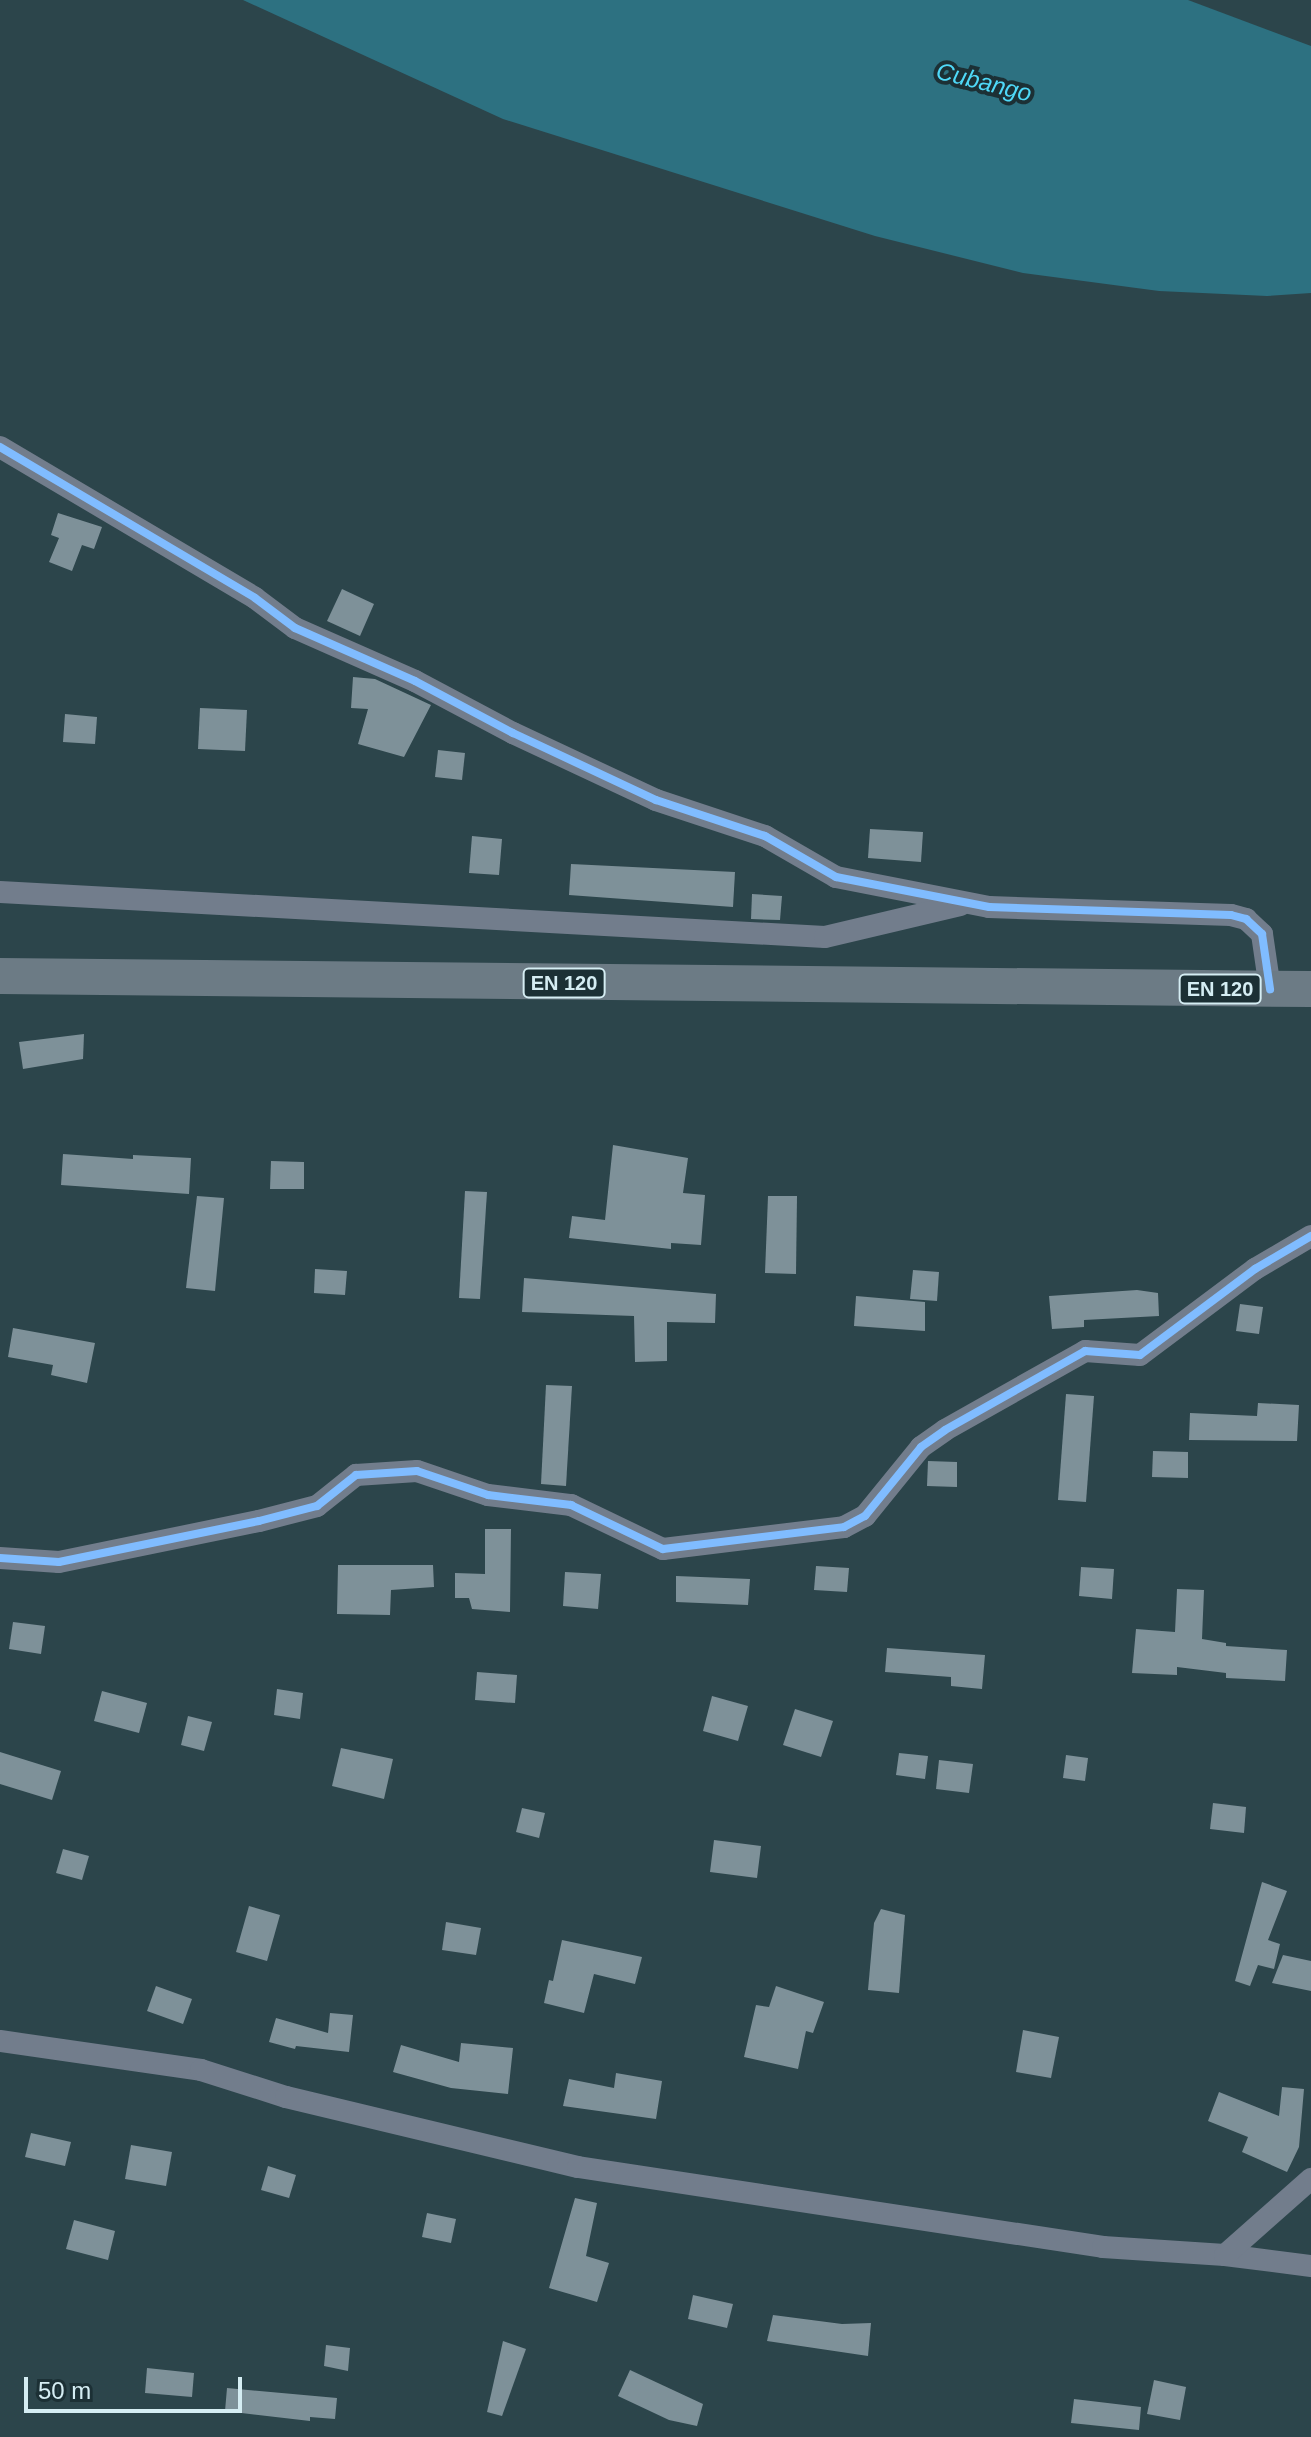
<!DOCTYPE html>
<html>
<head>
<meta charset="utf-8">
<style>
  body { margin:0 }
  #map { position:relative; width:1311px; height:2437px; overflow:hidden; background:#2c454b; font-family:Arial,sans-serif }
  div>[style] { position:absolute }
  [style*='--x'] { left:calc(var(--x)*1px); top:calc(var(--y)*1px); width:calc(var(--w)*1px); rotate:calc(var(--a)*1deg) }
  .water>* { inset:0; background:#2d7181 }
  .building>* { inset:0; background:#7e9199 }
  .street>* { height:22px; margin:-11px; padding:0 11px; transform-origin:11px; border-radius:11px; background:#727d8c }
  .primary>* { height:36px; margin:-18px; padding:0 18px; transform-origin:18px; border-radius:18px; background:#6c7b85 }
  .cycleway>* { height:8px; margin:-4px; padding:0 4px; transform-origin:4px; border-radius:4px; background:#80bcff }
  span { translate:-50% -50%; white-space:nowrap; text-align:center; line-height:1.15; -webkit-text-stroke:8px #1c3035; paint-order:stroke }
  .shield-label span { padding:2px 6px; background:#1c3035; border:2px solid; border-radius:6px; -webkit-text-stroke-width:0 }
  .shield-label { font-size:20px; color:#d5edf3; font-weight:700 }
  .water-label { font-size:24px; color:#4fd9f8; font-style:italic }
  .scale { position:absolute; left:24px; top:2377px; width:218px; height:36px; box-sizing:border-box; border:4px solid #d5edf3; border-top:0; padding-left:10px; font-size:24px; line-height:28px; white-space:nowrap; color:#d5edf3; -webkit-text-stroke:6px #1c3035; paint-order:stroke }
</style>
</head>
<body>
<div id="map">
  <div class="water">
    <i style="clip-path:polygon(243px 0,1188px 0,1311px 46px,1311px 293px,1267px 296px,1159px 291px,1023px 273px,875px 236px,503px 119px)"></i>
  </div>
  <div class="building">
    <i style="clip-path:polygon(58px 513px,102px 527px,94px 549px,82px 545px,72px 571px,49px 562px,59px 538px,51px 535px)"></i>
    <i style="clip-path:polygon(342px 589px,374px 604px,360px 636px,327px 621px)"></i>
    <i style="clip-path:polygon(353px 677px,375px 679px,431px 705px,404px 757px,358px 744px,368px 709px,351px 708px)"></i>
    <i style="clip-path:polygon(200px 708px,247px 710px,245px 751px,198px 749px)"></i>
    <i style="clip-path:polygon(65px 714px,97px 717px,95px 744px,63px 742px)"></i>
    <i style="clip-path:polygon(438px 750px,465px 753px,462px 780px,435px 777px)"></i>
    <i style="clip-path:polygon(870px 829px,923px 832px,921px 862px,868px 858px)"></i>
    <i style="clip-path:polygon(472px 836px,502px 839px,499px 875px,469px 873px)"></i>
    <i style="clip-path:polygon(571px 864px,735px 872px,733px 907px,569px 895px)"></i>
    <i style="clip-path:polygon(752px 894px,782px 896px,780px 920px,751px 919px)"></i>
    <i style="clip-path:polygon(84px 1034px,83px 1059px,23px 1069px,19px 1042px)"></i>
    <i style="clip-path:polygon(613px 1145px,688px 1158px,683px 1193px,705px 1195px,701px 1245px,671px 1243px,671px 1249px,569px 1238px,572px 1216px,605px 1220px)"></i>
    <i style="clip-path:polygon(63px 1154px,133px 1159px,133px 1155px,191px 1158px,189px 1194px,61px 1185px)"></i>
    <i style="clip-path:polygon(271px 1161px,304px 1162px,304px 1189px,270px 1189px)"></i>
    <i style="clip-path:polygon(465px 1191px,487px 1192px,480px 1299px,459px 1298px)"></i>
    <i style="clip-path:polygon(197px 1196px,224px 1198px,215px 1291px,186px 1288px)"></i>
    <i style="clip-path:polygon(768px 1196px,797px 1196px,796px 1274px,765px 1273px)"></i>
    <i style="clip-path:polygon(315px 1269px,347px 1271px,345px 1295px,314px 1293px)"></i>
    <i style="clip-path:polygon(913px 1270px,939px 1272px,937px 1301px,910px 1299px)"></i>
    <i style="clip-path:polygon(524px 1278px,716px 1294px,715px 1323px,667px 1322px,667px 1361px,635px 1362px,634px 1316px,522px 1312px)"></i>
    <i style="clip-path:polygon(1137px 1290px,1158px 1293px,1159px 1316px,1084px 1320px,1084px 1327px,1052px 1329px,1049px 1296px)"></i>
    <i style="clip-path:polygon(856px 1296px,925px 1302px,925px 1331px,854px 1326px)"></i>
    <i style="clip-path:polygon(1240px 1304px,1263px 1307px,1259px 1334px,1236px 1331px)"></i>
    <i style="clip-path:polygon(13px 1328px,95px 1343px,87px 1383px,51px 1375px,53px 1365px,8px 1357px)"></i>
    <i style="clip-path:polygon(546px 1385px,572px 1386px,566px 1486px,541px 1484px)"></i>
    <i style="clip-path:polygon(1066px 1394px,1094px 1396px,1086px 1502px,1058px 1500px)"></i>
    <i style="clip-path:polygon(1258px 1403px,1299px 1405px,1297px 1441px,1189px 1440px,1190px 1413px,1257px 1416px)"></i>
    <i style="clip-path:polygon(1153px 1451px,1188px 1452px,1188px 1478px,1152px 1477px)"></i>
    <i style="clip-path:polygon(928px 1461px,957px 1462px,957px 1487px,927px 1486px)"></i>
    <i style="clip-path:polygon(485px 1529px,511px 1529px,510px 1612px,472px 1609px,469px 1598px,455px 1598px,455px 1573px,485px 1574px)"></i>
    <i style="clip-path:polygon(338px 1565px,433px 1565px,434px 1587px,391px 1590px,390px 1615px,337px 1614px)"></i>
    <i style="clip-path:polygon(816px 1566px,849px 1568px,847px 1592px,814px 1590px)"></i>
    <i style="clip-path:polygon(1081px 1567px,1114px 1569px,1112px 1599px,1079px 1596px)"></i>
    <i style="clip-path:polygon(565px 1572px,601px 1574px,598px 1609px,563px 1606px)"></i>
    <i style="clip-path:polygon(676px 1576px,750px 1579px,748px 1605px,676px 1602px)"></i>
    <i style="clip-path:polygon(1177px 1589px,1204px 1590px,1202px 1639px,1226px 1643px,1226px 1646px,1287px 1650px,1285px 1681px,1226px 1678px,1226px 1673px,1177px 1667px,1177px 1675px,1132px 1673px,1136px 1629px,1175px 1632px)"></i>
    <i style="clip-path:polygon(13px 1622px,45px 1626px,41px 1654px,9px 1649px)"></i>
    <i style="clip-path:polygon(887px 1648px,985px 1655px,982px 1689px,951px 1686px,951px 1677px,885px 1672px)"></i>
    <i style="clip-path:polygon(477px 1672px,517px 1675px,515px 1703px,475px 1700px)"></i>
    <i style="clip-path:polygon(277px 1689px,303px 1693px,300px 1719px,274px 1715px)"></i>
    <i style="clip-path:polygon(102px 1691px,147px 1703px,139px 1733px,94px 1721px)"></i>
    <i style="clip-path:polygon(712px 1696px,748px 1706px,738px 1741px,703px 1731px)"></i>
    <i style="clip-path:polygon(795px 1709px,833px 1721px,821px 1757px,783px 1745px)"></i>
    <i style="clip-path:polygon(188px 1716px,212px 1722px,204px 1751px,181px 1745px)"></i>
    <i style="clip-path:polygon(341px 1748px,393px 1759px,384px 1799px,332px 1786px)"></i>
    <i style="clip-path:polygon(0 1752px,61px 1771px,52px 1800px,0 1784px)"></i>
    <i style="clip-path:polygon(899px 1753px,928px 1756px,925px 1779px,896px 1775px)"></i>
    <i style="clip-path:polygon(1066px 1755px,1088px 1758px,1085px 1781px,1063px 1778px)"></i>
    <i style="clip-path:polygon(939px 1760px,973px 1764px,969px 1793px,936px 1789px)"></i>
    <i style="clip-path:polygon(1213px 1803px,1246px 1807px,1244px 1833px,1210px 1829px)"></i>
    <i style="clip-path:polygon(522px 1808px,545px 1813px,539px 1838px,516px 1832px)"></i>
    <i style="clip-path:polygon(714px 1840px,761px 1846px,757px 1878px,710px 1872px)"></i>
    <i style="clip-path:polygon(63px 1849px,89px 1856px,82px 1880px,56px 1873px)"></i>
    <i style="clip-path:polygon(1262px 1882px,1287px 1891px,1268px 1940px,1280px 1944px,1274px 1969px,1258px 1965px,1250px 1986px,1235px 1981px)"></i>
    <i style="clip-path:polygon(249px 1906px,280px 1915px,267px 1961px,236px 1952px)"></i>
    <i style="clip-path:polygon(881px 1909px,905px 1915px,899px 1993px,868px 1990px,874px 1923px)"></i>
    <i style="clip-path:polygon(446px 1922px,481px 1928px,476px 1955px,442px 1950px)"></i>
    <i style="clip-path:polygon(562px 1940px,642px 1957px,635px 1984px,594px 1974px,584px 2013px,544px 2003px,549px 1980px,553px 1981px)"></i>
    <i style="clip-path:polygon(1283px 1955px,1311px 1961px,1311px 1991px,1272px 1983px)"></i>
    <i style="clip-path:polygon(156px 1986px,192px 1999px,183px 2024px,147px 2011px)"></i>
    <i style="clip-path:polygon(776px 1986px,824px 2002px,813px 2033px,806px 2031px,798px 2069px,744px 2057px,756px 2005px,769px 2007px)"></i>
    <i style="clip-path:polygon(330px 2013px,353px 2015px,349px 2052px,296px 2046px,295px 2049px,269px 2042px,276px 2018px,328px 2033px)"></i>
    <i style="clip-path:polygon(1023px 2030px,1059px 2037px,1051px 2078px,1016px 2072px)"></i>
    <i style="clip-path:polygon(461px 2043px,513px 2048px,508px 2094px,451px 2088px,393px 2072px,401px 2045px,459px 2062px)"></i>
    <i style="clip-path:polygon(616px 2073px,662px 2081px,656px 2119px,563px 2106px,569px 2079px,614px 2088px)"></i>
    <i style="clip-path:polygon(1282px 2087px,1304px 2089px,1299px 2147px,1287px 2172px,1242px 2152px,1248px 2137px,1208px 2121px,1219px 2092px,1279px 2116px)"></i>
    <i style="clip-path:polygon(31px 2133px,71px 2142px,65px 2166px,25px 2157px)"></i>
    <i style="clip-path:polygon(131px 2145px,172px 2152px,166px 2186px,125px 2179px)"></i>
    <i style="clip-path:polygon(268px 2166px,296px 2175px,289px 2198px,261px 2190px)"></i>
    <i style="clip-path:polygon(575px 2198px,597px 2203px,586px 2256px,609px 2263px,597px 2302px,549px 2288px)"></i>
    <i style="clip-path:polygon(427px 2213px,456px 2219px,451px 2243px,422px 2237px)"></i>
    <i style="clip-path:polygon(74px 2220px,115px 2231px,108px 2260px,66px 2249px)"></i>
    <i style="clip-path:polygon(693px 2295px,733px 2304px,727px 2328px,688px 2319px)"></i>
    <i style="clip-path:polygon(773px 2315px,842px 2324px,871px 2323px,868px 2356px,767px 2341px)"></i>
    <i style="clip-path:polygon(503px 2341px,526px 2349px,502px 2416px,487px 2412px)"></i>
    <i style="clip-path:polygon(326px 2345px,350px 2348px,348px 2371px,324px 2366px)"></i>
    <i style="clip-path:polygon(147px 2368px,194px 2373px,192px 2397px,145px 2393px)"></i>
    <i style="clip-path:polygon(630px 2370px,703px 2404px,697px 2426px,669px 2420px,618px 2396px)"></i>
    <i style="clip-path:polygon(1154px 2380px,1186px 2387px,1180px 2420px,1147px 2414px)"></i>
    <i style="clip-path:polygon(227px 2388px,337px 2398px,335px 2419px,310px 2417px,310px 2421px,225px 2411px)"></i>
    <i style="clip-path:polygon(1074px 2399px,1141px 2407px,1139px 2430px,1071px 2423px)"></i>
  </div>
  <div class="street">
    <i style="--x:0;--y:447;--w:296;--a:30.6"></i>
    <i style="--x:255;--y:598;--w:50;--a:36.9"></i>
    <i style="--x:295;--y:628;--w:131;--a:23.8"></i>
    <i style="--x:415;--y:681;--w:111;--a:28"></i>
    <i style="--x:513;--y:733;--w:158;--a:25.1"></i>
    <i style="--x:656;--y:800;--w:115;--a:18.3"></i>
    <i style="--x:765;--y:836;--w:82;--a:30"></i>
    <i style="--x:836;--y:877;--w:156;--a:11.1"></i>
    <i style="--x:989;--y:907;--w:242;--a:1.9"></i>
    <i style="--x:1231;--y:915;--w:16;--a:15"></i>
    <i style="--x:1246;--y:919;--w:22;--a:43"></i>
    <i style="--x:1262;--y:934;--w:56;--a:81.7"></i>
    <i style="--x:0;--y:892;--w:826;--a:3.12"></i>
    <i style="--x:825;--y:937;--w:139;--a:-13.3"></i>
    <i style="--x:0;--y:1558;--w:59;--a:3.9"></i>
    <i style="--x:59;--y:1562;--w:204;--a:-11.6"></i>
    <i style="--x:259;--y:1521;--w:60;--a:-14.5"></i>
    <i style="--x:317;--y:1506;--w:50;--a:-38.5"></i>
    <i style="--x:356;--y:1475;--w:61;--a:-3.8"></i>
    <i style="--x:417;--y:1471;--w:75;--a:18.7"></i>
    <i style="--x:488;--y:1495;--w:84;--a:6.9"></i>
    <i style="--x:571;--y:1505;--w:102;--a:25.6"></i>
    <i style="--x:663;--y:1549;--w:182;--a:-6.9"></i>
    <i style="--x:844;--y:1527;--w:24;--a:-28"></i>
    <i style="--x:865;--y:1516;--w:89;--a:-50.9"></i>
    <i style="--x:921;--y:1447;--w:29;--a:-35"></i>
    <i style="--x:945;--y:1430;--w:161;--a:-29.4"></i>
    <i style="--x:1085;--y:1351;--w:55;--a:4.2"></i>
    <i style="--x:1140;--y:1355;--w:144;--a:-36.8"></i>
    <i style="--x:1255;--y:1269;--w:65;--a:-30.5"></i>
    <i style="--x:0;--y:2041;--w:203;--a:8.2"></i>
    <i style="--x:201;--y:2070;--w:89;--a:17.6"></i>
    <i style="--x:286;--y:2097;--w:300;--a:13.5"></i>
    <i style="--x:578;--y:2167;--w:531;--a:8.66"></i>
    <i style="--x:1103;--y:2247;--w:122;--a:3.8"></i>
    <i style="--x:1225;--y:2255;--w:87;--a:7.3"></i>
    <i style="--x:1225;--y:2255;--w:115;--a:-41.5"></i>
  </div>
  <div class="primary">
    <i style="--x:0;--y:976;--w:1311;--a:0.57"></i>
  </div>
  <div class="cycleway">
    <i style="--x:0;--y:447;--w:296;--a:30.6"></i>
    <i style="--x:255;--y:598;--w:50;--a:36.9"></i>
    <i style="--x:295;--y:628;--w:131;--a:23.8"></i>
    <i style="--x:415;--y:681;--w:111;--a:28"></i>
    <i style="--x:513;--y:733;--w:158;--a:25.1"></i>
    <i style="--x:656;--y:800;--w:115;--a:18.3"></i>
    <i style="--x:765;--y:836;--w:82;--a:30"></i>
    <i style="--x:836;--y:877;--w:156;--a:11.1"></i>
    <i style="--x:989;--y:907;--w:242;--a:1.9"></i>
    <i style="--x:1231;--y:915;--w:16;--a:15"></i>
    <i style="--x:1246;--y:919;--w:22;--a:43"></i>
    <i style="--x:1262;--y:934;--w:56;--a:81.7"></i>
    <i style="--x:0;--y:1558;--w:59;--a:3.9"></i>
    <i style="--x:59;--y:1562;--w:204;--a:-11.6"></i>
    <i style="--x:259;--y:1521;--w:60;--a:-14.5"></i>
    <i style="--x:317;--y:1506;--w:50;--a:-38.5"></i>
    <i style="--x:356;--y:1475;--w:61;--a:-3.8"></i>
    <i style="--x:417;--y:1471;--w:75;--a:18.7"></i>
    <i style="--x:488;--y:1495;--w:84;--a:6.9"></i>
    <i style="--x:571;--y:1505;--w:102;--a:25.6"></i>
    <i style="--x:663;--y:1549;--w:182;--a:-6.9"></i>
    <i style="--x:844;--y:1527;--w:24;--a:-28"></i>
    <i style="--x:865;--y:1516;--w:89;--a:-50.9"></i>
    <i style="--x:921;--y:1447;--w:29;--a:-35"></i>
    <i style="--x:945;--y:1430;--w:161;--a:-29.4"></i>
    <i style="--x:1085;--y:1351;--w:55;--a:4.2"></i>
    <i style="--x:1140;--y:1355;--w:144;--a:-36.8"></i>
    <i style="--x:1255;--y:1269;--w:65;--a:-30.5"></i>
  </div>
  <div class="shield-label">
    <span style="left:564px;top:983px">EN 120</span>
    <span style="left:1220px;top:989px">EN 120</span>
  </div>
  <div class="water-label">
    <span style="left:984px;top:82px;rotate:14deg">Cubango</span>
  </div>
  <div class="scale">50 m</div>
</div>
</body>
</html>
